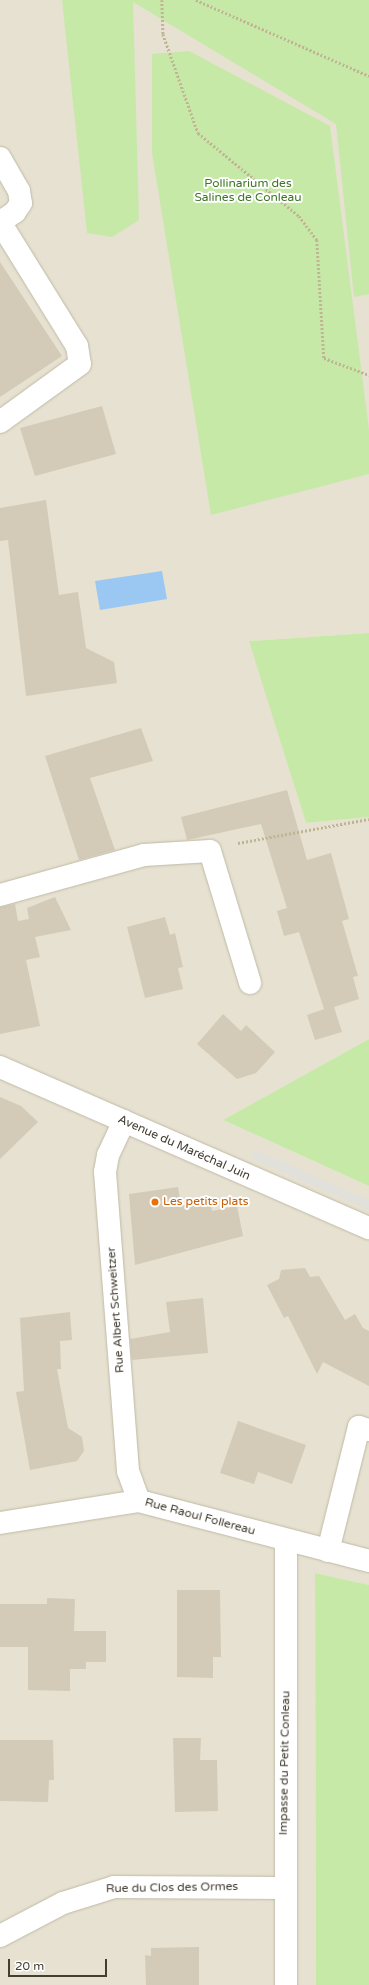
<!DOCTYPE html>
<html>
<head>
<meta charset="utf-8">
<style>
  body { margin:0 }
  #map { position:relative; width:369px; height:1985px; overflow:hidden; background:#f2eee2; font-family:"Varela Round",sans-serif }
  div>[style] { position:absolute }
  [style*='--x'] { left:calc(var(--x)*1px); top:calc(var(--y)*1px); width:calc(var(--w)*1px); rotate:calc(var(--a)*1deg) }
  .residential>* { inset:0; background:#e6e1d0 }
  .green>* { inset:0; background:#c7e9a8 }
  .parking>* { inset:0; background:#e2e0db }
  .water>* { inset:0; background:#9ac8f3 }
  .building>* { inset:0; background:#d3cbb7 }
  .path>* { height:2.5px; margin-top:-1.25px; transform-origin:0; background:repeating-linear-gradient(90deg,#c0b495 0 2px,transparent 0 4px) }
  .roads { filter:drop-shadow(0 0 1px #c0baa7) drop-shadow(0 0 1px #c0baa7) }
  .minor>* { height:22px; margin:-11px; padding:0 11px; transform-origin:11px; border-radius:11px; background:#fff }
  .dots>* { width:11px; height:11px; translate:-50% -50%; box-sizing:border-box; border:2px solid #fff; border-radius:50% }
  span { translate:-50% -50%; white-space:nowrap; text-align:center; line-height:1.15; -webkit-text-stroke:4px #fff; paint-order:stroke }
  .park-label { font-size:12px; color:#3d7724 }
  .street-label { font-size:12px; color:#433e32 }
  .food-label { font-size:12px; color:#c56008 }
  .left { translate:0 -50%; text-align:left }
  .scale { position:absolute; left:8px; top:1959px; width:99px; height:18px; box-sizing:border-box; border:2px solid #433e32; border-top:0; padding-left:5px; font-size:12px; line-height:14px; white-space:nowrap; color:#433e32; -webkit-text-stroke:3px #fff; paint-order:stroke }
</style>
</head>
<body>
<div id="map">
  <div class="residential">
    <i style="clip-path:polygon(0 0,286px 0,369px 76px,369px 633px,250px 641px,306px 823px,369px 817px,369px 1039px,223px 1120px,369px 1186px,369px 1585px,315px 1573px,316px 1985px,0 1985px)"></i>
  </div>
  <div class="green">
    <i style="clip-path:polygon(62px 0,369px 0,369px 294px,354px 297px,336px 124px,133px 2px,139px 220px,112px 237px,87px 233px)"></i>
    <i style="clip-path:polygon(189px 51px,330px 126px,369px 430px,369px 474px,211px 515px,152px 153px,152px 54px)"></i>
    <i style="clip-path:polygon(369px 633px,369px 817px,306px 823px,249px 641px)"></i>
    <i style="clip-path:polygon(369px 1039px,369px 1186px,223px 1120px)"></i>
    <i style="clip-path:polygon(315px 1573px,369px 1585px,369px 1985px,316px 1985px)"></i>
  </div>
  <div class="parking">
    <i style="clip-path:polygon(255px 1150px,369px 1200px,369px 1210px,252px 1159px)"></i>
  </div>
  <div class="water">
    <i style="clip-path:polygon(162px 571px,167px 599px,100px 610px,95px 581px)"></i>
  </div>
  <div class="building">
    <i style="clip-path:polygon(0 262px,62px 356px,0 397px)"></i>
    <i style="clip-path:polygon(102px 406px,116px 454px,35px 476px,20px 428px)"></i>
    <i style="clip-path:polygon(46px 500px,59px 595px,78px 592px,86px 648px,114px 662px,117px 683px,26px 696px,8px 540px,0 541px,0 508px)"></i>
    <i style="clip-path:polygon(141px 728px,153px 761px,90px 778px,115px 850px,79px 860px,45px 756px)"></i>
    <i style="clip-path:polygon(287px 790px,307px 860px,331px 853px,349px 919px,342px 921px,358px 976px,353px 977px,359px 999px,334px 1007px,342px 1032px,315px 1040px,307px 1015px,324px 1009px,299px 932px,284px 936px,277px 911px,287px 908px,261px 824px,187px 840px,181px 817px)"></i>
    <i style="clip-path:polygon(55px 897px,71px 930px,35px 937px,40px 957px,26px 960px,40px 1026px,0 1034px,0 907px,15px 904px,18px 921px,29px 919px,27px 908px)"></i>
    <i style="clip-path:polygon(165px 917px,170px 935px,175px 933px,183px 967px,178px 968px,183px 989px,145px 998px,127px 927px)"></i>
    <i style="clip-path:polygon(223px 1014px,241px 1031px,246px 1025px,275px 1052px,256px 1073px,237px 1079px,197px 1044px)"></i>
    <i style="clip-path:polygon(0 1097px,21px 1106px,38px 1122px,0 1159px)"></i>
    <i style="clip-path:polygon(178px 1187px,181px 1205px,210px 1201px,212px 1211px,237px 1206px,243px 1236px,135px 1265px,129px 1194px)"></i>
    <i style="clip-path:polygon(305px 1268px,310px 1277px,319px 1276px,345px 1320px,355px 1314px,363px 1328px,369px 1331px,369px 1386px,323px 1362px,317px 1374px,288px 1316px,284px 1318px,267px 1285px,279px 1279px,281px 1270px)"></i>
    <i style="clip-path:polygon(203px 1298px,208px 1353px,132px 1360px,130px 1339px,170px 1332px,166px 1302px)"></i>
    <i style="clip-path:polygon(70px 1312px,72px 1340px,60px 1341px,61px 1369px,57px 1369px,68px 1428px,82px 1437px,84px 1451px,77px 1461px,30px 1470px,16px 1392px,24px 1391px,20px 1318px)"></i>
    <i style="clip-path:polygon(238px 1421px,306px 1445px,292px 1484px,258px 1472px,254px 1484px,220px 1473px)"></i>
    <i style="clip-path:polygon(177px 1590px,220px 1590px,221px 1657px,213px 1657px,213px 1678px,177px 1677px)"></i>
    <i style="clip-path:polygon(47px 1598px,75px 1599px,74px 1631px,106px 1631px,106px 1662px,86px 1662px,86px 1669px,70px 1669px,70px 1691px,28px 1690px,28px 1647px,0 1647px,0 1604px,47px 1604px)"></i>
    <i style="clip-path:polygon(173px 1738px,201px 1738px,200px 1760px,217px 1760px,218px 1811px,175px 1812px)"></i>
    <i style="clip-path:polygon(0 1740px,53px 1740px,54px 1780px,49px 1780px,48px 1802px,0 1801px)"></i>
    <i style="clip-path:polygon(199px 1947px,199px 1985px,146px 1985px,145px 1955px,151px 1956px,151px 1948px)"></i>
  </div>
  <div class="path">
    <i style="--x:162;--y:0;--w:34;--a:88"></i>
    <i style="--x:163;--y:34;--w:105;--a:70.5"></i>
    <i style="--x:198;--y:133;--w:131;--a:39.4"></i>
    <i style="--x:299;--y:216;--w:30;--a:53"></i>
    <i style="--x:317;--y:240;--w:118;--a:86.6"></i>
    <i style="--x:324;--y:358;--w:48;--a:20.7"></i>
    <i style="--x:196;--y:0;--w:189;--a:23.7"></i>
    <i style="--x:238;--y:843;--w:133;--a:-10.4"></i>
  </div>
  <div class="roads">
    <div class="minor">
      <i style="--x:0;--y:158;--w:38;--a:60"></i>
      <i style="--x:19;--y:191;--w:12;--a:81"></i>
      <i style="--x:21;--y:203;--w:11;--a:124"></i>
      <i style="--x:15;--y:212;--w:18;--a:146"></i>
      <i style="--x:0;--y:222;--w:146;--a:58.2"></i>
      <i style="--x:77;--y:346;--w:18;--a:81"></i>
      <i style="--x:80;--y:364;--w:99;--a:144.1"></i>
      <i style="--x:0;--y:895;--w:149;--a:-15.5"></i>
      <i style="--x:144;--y:855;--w:66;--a:-3.5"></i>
      <i style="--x:210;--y:851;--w:138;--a:73.1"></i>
      <i style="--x:0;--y:1067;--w:403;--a:23.6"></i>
      <i style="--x:124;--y:1121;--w:38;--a:115"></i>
      <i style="--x:108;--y:1155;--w:17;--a:100"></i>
      <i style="--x:105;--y:1172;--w:300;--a:85.6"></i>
      <i style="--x:128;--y:1471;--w:32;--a:70"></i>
      <i style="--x:0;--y:1523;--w:141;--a:-9"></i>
      <i style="--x:139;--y:1501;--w:238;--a:14.6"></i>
      <i style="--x:286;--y:1540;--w:445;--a:90"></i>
      <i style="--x:328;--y:1551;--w:128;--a:-76"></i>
      <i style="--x:359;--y:1427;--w:10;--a:17"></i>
      <i style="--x:0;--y:1936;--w:71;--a:-27.6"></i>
      <i style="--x:63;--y:1903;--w:53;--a:-17.4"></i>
      <i style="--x:114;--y:1887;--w:170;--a:0.3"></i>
    </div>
  </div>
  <div class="dots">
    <i style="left:155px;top:1202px;background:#e8710a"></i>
  </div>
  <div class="park-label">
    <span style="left:248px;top:191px">Pollinarium des<br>Salines de Conleau</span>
  </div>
  <div class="street-label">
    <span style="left:184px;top:1148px;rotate:24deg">Avenue du Maréchal Juin</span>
    <span style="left:116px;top:1310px;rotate:-94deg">Rue Albert Schweitzer</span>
    <span style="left:200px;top:1517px;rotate:15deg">Rue Raoul Follereau</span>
    <span style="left:285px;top:1763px;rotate:-89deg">Impasse du Petit Conleau</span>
    <span style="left:172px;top:1888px;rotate:-1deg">Rue du Clos des Ormes</span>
  </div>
  <div class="food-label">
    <span class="left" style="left:163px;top:1202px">Les petits plats</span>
  </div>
  <div class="scale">20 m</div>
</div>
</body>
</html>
